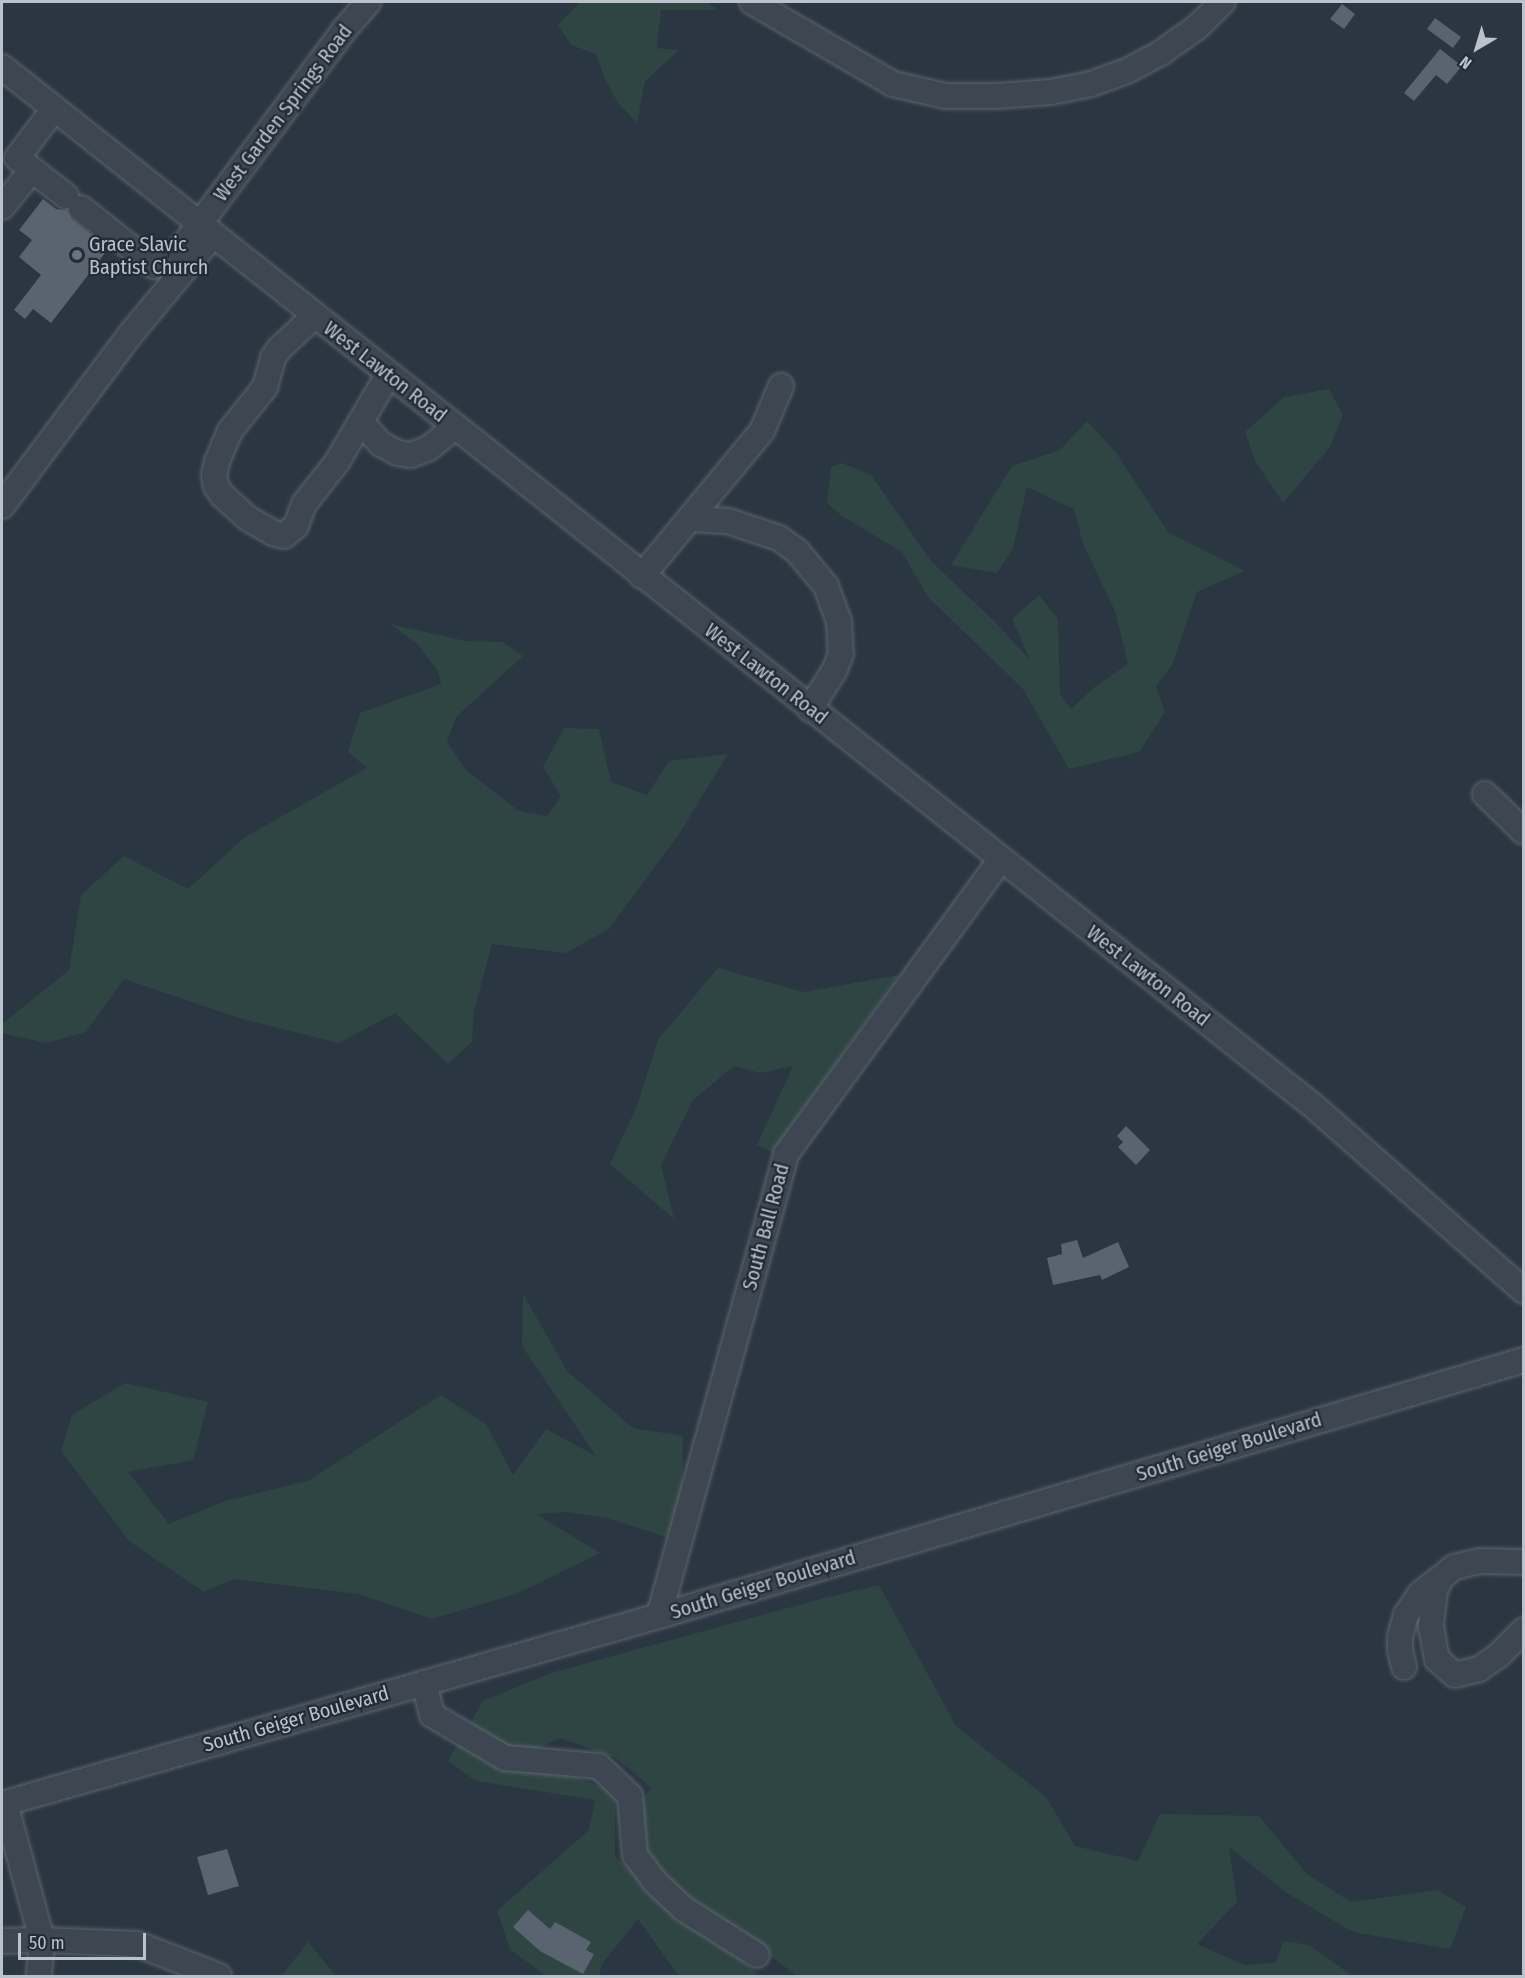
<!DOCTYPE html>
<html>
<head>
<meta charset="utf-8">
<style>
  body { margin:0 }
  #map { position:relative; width:1525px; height:1978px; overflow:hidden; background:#2a3641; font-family:"Fira Sans Condensed",sans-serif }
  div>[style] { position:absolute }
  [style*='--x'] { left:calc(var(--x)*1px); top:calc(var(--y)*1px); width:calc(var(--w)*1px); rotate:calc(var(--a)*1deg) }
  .green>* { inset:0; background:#2f4544 }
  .building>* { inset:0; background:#596470 }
  .roads { filter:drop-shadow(0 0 2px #5c656e) drop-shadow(0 0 2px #5c656e) }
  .minor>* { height:24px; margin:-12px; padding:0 12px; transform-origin:12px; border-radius:12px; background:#3e4751 }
  .dots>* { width:16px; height:16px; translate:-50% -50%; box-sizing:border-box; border:3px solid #232c36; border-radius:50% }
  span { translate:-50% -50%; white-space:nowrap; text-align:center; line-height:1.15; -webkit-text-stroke:4.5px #232c36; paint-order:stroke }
  .street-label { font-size:20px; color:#bbc2cb }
  .poi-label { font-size:20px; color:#bbc2cb }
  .left { translate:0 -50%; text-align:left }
  .frame { position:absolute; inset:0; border:3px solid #bbc2cb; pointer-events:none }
  .north { position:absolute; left:1447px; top:18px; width:60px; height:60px; -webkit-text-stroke:4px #232c36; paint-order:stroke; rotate:218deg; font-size:16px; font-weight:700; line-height:24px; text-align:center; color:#bbc2cb }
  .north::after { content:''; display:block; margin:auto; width:21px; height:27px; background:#bbc2cb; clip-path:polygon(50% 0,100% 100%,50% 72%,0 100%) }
  .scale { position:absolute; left:18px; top:1933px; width:128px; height:27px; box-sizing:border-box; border:3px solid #bbc2cb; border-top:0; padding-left:8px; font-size:18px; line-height:21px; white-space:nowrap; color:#bbc2cb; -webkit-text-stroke:4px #232c36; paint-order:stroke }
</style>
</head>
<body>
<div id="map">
  <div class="green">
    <i style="clip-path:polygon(580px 2px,708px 2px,717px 10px,661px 10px,657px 48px,679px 50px,645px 81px,637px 123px,618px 103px,605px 79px,596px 54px,571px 45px,558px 25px)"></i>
    <i style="clip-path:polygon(1329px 389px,1343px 415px,1330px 447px,1283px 503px,1255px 461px,1245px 432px,1284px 397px)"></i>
    <i style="clip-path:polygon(1087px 421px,1115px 451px,1168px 532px,1245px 571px,1197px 592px,1172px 665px,1156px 686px,1165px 712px,1139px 752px,1069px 769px,1023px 689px,928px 597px,902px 552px,842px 516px,827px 503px,831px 467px,842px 463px,871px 475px,931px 561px,995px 622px,1030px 660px,1012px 619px,1039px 595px,1058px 619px,1060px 694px,1071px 709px,1096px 686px,1128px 664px,1115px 611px,1083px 544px,1074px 509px,1027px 487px,1013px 548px,997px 573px,951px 565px,1012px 466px,1060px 450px)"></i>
    <i style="clip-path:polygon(390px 624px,466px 641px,503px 642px,523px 656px,456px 717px,447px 742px,467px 771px,519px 811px,547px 816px,561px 796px,543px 767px,564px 728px,599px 729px,611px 782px,647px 795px,669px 761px,728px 754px,679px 834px,609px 929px,566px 953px,492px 944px,474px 1011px,472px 1042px,448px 1064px,395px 1013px,339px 1043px,239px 1018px,124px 979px,86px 1032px,46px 1043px,2px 1033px,2px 1024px,69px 970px,81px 895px,124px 856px,188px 889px,245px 837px,367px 768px,348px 752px,360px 713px,441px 684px,438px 671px,417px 644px)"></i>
    <i style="clip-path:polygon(718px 968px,803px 992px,899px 975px,772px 1152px,757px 1145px,793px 1066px,760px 1073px,734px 1066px,693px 1100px,661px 1165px,674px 1219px,610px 1164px,637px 1106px,658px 1040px)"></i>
    <i style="clip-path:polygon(523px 1294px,567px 1371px,633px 1428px,683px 1436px,682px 1498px,666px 1537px,607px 1518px,568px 1512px,536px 1514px,600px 1553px,516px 1594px,432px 1619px,359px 1594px,234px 1579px,204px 1592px,129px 1541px,61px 1451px,72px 1415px,125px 1383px,208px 1402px,193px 1460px,128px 1472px,169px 1524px,225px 1501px,308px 1481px,441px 1395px,486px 1424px,513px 1475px,546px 1429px,596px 1456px,522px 1346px)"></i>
    <i style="clip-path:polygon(879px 1585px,956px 1726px,1046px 1797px,1075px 1846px,1138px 1861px,1160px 1814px,1259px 1816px,1307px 1874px,1351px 1902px,1437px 1890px,1466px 1907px,1450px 1949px,1353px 1932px,1287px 1893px,1229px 1847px,1237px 1902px,1197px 1944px,1244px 1965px,1275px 1963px,1284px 1941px,1309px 1945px,1353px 1976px,797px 1976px,772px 1957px,696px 1910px,666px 1886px,641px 1847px,639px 1804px,651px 1788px,616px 1758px,560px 1738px,539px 1748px,566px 1773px,615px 1792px,615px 1857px,760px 1976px,679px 1976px,638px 1919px,602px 1964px,599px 1976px,546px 1976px,510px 1949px,497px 1911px,589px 1830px,595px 1800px,476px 1781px,448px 1761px,483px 1701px,551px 1673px,824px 1598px)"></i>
    <i style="clip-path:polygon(308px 1942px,336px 1976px,282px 1975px)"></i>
  </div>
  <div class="building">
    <i style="clip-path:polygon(1342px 4px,1355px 14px,1344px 29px,1330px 19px)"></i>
    <i style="clip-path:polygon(1435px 18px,1461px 37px,1453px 48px,1427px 29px)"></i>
    <i style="clip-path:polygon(1440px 49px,1462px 66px,1447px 84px,1436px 75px,1414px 101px,1404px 93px)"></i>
    <i style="clip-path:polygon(43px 199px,56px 209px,67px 210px,72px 219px,109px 248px,51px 323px,33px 309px,25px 319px,14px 310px,41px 275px,19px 257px,32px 240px,19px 230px)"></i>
    <i style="clip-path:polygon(1126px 1126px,1150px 1150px,1136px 1165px,1118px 1147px,1123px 1142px,1117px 1136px)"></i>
    <i style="clip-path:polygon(1077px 1240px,1083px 1258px,1118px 1242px,1129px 1267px,1102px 1280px,1100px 1275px,1053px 1285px,1047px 1258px,1062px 1254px,1061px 1244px)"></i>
    <i style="clip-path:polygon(227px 1849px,239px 1886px,208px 1895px,197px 1857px)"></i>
    <i style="clip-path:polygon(528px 1910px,550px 1929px,555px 1922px,591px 1942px,586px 1950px,594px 1954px,583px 1974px,540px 1951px,513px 1927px)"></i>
  </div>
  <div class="roads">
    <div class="minor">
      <i style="--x:752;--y:2;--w:163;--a:30.2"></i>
      <i style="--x:893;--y:84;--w:54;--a:12.8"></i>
      <i style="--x:946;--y:96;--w:52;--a:0"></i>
      <i style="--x:998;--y:96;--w:53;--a:-4.3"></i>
      <i style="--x:1051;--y:92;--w:41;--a:-11.3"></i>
      <i style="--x:1091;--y:84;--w:38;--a:-20"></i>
      <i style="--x:1127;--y:71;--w:40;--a:-28"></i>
      <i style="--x:1162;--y:52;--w:42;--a:-35.2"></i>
      <i style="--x:1196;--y:28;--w:37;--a:-44"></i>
      <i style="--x:2;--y:67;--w:1670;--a:38.39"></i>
      <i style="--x:1311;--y:1104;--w:283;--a:41.3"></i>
      <i style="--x:54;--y:109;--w:61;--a:127.1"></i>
      <i style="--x:17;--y:158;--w:62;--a:37.8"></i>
      <i style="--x:2;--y:207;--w:48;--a:-51"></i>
      <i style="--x:81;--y:208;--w:93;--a:38.5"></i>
      <i style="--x:154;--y:266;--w:13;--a:-27"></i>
      <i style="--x:166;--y:260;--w:23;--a:-40"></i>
      <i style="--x:184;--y:245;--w:268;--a:-53.3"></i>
      <i style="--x:344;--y:30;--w:37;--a:-49"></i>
      <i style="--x:314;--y:316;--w:48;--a:136.7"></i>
      <i style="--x:279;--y:349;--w:11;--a:124"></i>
      <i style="--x:273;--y:358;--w:30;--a:105"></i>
      <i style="--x:265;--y:387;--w:56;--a:128.5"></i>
      <i style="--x:230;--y:431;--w:34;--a:113"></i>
      <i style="--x:217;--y:462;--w:13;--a:103"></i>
      <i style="--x:214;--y:475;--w:11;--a:80"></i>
      <i style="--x:216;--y:486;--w:11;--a:56"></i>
      <i style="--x:222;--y:495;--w:36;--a:42"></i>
      <i style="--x:249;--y:519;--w:28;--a:30"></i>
      <i style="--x:273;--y:533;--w:11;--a:15"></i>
      <i style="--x:284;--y:536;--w:16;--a:-40"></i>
      <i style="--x:296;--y:526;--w:23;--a:-70"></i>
      <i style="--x:304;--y:504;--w:53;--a:-51.8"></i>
      <i style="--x:337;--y:462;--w:101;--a:-59.6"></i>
      <i style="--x:361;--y:422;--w:30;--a:48"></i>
      <i style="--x:381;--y:444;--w:19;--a:28"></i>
      <i style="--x:398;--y:453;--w:13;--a:9"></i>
      <i style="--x:411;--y:455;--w:19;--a:-21"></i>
      <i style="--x:429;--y:448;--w:33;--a:-39"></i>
      <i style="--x:2;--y:506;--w:212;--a:-53.2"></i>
      <i style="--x:129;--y:336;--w:122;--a:-50.3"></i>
      <i style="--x:690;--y:519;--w:38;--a:3"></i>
      <i style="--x:728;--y:521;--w:54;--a:18.4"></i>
      <i style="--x:779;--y:538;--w:22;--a:36"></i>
      <i style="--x:797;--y:551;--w:45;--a:50.4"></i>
      <i style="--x:826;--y:586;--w:37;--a:70"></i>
      <i style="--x:839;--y:621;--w:33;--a:87"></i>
      <i style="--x:841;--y:654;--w:18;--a:112"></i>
      <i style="--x:834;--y:671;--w:45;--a:122.3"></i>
      <i style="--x:642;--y:576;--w:188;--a:-50.4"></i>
      <i style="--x:762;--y:431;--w:49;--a:-67.1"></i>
      <i style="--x:1485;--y:794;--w:54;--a:44.3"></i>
      <i style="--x:1524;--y:1562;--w:44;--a:-178.7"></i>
      <i style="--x:1480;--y:1561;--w:27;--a:167"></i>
      <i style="--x:1454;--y:1567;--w:17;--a:140"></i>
      <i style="--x:1441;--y:1578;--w:14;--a:115"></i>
      <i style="--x:1435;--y:1591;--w:35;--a:97"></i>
      <i style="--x:1431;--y:1626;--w:34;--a:80"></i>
      <i style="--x:1437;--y:1659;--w:24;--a:42"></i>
      <i style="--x:1455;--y:1675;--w:25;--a:-14"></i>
      <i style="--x:1479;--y:1669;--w:24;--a:-35"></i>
      <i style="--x:1499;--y:1655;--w:35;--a:-45"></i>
      <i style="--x:659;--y:1616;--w:479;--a:-74.6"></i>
      <i style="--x:786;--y:1154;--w:364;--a:-53.9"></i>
      <i style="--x:1404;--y:1667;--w:17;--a:-103"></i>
      <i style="--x:1400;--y:1650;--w:13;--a:-90"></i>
      <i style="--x:1400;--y:1637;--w:23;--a:-75"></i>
      <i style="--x:1406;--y:1615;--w:25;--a:-56"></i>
      <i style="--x:1420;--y:1594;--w:24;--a:-38"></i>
      <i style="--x:424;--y:1683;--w:33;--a:76"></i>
      <i style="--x:432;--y:1715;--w:85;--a:30.5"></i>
      <i style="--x:505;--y:1758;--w:94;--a:4.9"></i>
      <i style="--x:599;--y:1766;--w:43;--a:44.1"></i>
      <i style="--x:630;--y:1796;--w:59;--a:85.2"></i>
      <i style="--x:635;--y:1855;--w:34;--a:53"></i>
      <i style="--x:655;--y:1882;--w:40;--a:43"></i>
      <i style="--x:684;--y:1909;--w:86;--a:32.2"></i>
      <i style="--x:5;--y:1803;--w:142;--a:74.9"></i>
      <i style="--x:42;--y:1940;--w:36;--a:95"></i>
      <i style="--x:2;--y:1804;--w:683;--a:-15.97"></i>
      <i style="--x:659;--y:1616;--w:902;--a:-16.49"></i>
      <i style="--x:2;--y:1941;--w:40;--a:-1.4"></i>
      <i style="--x:42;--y:1940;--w:95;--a:2.4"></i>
      <i style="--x:137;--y:1944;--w:88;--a:21.3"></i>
    </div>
  </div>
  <div class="dots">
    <i style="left:77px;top:255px;background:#6b7280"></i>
  </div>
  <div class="street-label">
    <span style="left:283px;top:113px;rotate:-53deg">West Garden Springs Road</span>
    <span style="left:385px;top:372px;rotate:38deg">West Lawton Road</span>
    <span style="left:766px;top:674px;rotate:38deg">West Lawton Road</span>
    <span style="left:1148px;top:976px;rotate:38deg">West Lawton Road</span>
    <span style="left:766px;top:1227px;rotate:-75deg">South Ball Road</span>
    <span style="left:1229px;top:1447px;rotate:-17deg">South Geiger Boulevard</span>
    <span style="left:763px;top:1585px;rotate:-17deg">South Geiger Boulevard</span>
    <span style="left:296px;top:1719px;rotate:-16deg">South Geiger Boulevard</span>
  </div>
  <div class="poi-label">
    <span class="left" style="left:89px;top:256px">Grace Slavic<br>Baptist Church</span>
  </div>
  <div class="frame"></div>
  <div class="north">N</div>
  <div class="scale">50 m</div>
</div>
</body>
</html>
